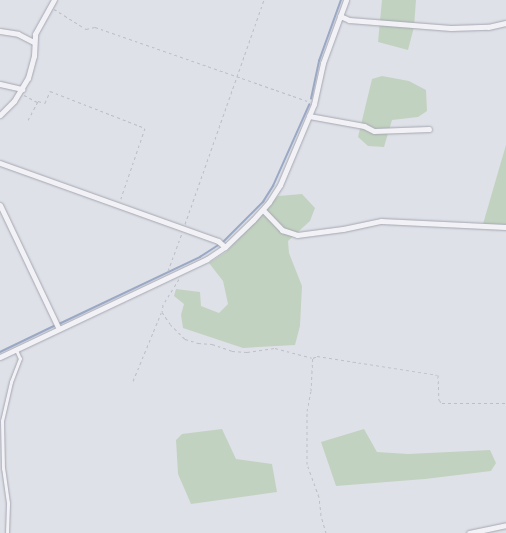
<!DOCTYPE html>
<html>
<head>
<meta charset="utf-8">
<style>
  body { margin:0 }
  #map { position:relative; width:506px; height:533px; overflow:hidden; background:#dfe1e8; font-family:"Exo 2",sans-serif }
  div>[style] { position:absolute }
  [style*='--x'] { left:calc(var(--x)*1px); top:calc(var(--y)*1px); width:calc(var(--w)*1px); rotate:calc(var(--a)*1deg) }
  .green>* { inset:0; background:#c2d2c0 }
  .stream>* { height:1.5px; margin:-0.75px; padding:0 0.75px; transform-origin:0.75px; border-radius:0.75px; background:#9aa9c7 }
  .path>* { height:1px; margin-top:-0.5px; transform-origin:0; background:repeating-linear-gradient(90deg,#bdbfc6 0 3px,transparent 0 6px) }
  .roads { filter:drop-shadow(0 0 1px #a4a7b2) drop-shadow(0 0 1px #a4a7b2) }
  .lane>* { height:2.5px; margin:-1.25px; padding:0 1.25px; transform-origin:1.25px; border-radius:1.25px; background:#f2f2f6 }
  .street>* { height:5px; margin:-2.5px; padding:0 2.5px; transform-origin:2.5px; border-radius:2.5px; background:#f2f2f6 }
  span { translate:-50% -50%; white-space:nowrap; text-align:center; line-height:1.15; -webkit-text-stroke:3.5px #eef0f6; paint-order:stroke }
</style>
</head>
<body>
<div id="map">
  <div class="green">
    <i style="clip-path:polygon(382px 0,416px 0,414px 27px,408px 50px,378px 42px)"></i>
    <i style="clip-path:polygon(382px 76px,409px 81px,426px 90px,427px 111px,418px 117px,392px 120px,384px 147px,368px 146px,358px 137px,372px 79px)"></i>
    <i style="clip-path:polygon(506px 145px,506px 225px,483px 224px,501px 162px)"></i>
    <i style="clip-path:polygon(302px 194px,315px 208px,310px 221px,288px 241px,289px 253px,302px 286px,300px 326px,295px 345px,243px 348px,183px 328px,181px 315px,184px 304px,174px 296px,176px 289px,200px 292px,201px 306px,219px 313px,228px 304px,223px 281px,209px 263px,226px 252px,278px 196px)"></i>
    <i style="clip-path:polygon(222px 429px,236px 459px,272px 464px,277px 492px,191px 504px,178px 474px,176px 440px,182px 434px)"></i>
    <i style="clip-path:polygon(364px 429px,377px 452px,408px 454px,490px 450px,496px 463px,491px 471px,425px 479px,336px 486px,321px 442px)"></i>
  </div>
  <div class="stream">
    <i style="--x:311;--y:99;--w:39;--a:-78"></i>
    <i style="--x:319;--y:61;--w:65;--a:-70.2"></i>
    <i style="--x:59;--y:324;--w:156;--a:-25.4"></i>
    <i style="--x:200;--y:257;--w:27;--a:-33"></i>
    <i style="--x:223;--y:242;--w:57;--a:-45"></i>
    <i style="--x:263;--y:202;--w:19;--a:-58"></i>
    <i style="--x:273;--y:186;--w:89;--a:-66"></i>
    <i style="--x:0;--y:352;--w:60;--a:-25.7"></i>
  </div>
  <div class="path">
    <i style="--x:54;--y:9;--w:38;--a:32"></i>
    <i style="--x:86;--y:29;--w:9;--a:-13"></i>
    <i style="--x:95;--y:27;--w:228;--a:19.2"></i>
    <i style="--x:24;--y:95;--w:15;--a:28"></i>
    <i style="--x:28;--y:120;--w:21;--a:-62"></i>
    <i style="--x:38;--y:101;--w:7;--a:16"></i>
    <i style="--x:45;--y:103;--w:13;--a:-67"></i>
    <i style="--x:50;--y:91;--w:102;--a:21.3"></i>
    <i style="--x:145;--y:128;--w:77;--a:108.9"></i>
    <i style="--x:185;--y:224;--w:238;--a:-70.6"></i>
    <i style="--x:168;--y:271;--w:40;--a:-69.8"></i>
    <i style="--x:179;--y:279;--w:31;--a:122"></i>
    <i style="--x:163;--y:305;--w:7;--a:98"></i>
    <i style="--x:162;--y:312;--w:14;--a:56"></i>
    <i style="--x:170;--y:324;--w:21;--a:45"></i>
    <i style="--x:185;--y:339;--w:14;--a:17"></i>
    <i style="--x:198;--y:343;--w:14;--a:4"></i>
    <i style="--x:212;--y:344;--w:21;--a:19"></i>
    <i style="--x:232;--y:351;--w:15;--a:4"></i>
    <i style="--x:247;--y:352;--w:28;--a:-8"></i>
    <i style="--x:275;--y:348;--w:38;--a:15"></i>
    <i style="--x:133;--y:381;--w:74;--a:-67.6"></i>
    <i style="--x:326;--y:533;--w:19;--a:-106"></i>
    <i style="--x:321;--y:515;--w:18;--a:-96"></i>
    <i style="--x:319;--y:497;--w:35;--a:-110"></i>
    <i style="--x:307;--y:464;--w:53;--a:-90"></i>
    <i style="--x:307;--y:411;--w:20;--a:-79"></i>
    <i style="--x:311;--y:391;--w:33;--a:-87"></i>
    <i style="--x:313;--y:358;--w:4;--a:-27"></i>
    <i style="--x:317;--y:356;--w:122;--a:8.9"></i>
    <i style="--x:438;--y:375;--w:25;--a:88"></i>
    <i style="--x:439;--y:400;--w:4;--a:45"></i>
    <i style="--x:442;--y:403;--w:64;--a:0"></i>
  </div>
  <div class="roads">
    <div class="lane">
      <i style="--x:7;--y:533;--w:30;--a:-88"></i>
      <i style="--x:8;--y:503;--w:34;--a:-98"></i>
      <i style="--x:3;--y:469;--w:48;--a:-91.2"></i>
      <i style="--x:2;--y:421;--w:40;--a:-77"></i>
      <i style="--x:11;--y:382;--w:25;--a:-69"></i>
      <i style="--x:20;--y:359;--w:10;--a:-114"></i>
    </div>
    <div class="street">
      <i style="--x:340;--y:16;--w:10;--a:24"></i>
      <i style="--x:349;--y:20;--w:102;--a:4.5"></i>
      <i style="--x:451;--y:28;--w:37;--a:-2"></i>
      <i style="--x:488;--y:27;--w:18;--a:-13"></i>
      <i style="--x:0;--y:31;--w:18;--a:9"></i>
      <i style="--x:18;--y:34;--w:18;--a:27"></i>
      <i style="--x:0;--y:84;--w:23;--a:13"></i>
      <i style="--x:0;--y:115;--w:20;--a:-45"></i>
      <i style="--x:14;--y:101;--w:27;--a:-59"></i>
      <i style="--x:28;--y:78;--w:23;--a:-75"></i>
      <i style="--x:34;--y:56;--w:22;--a:-87"></i>
      <i style="--x:35;--y:34;--w:39;--a:-61"></i>
      <i style="--x:309;--y:116;--w:56;--a:10.3"></i>
      <i style="--x:364;--y:126;--w:11;--a:27"></i>
      <i style="--x:374;--y:131;--w:55;--a:-2.1"></i>
      <i style="--x:0;--y:163;--w:232;--a:19.7"></i>
      <i style="--x:218;--y:241;--w:9;--a:41"></i>
      <i style="--x:0;--y:205;--w:137;--a:64.6"></i>
      <i style="--x:263;--y:210;--w:28;--a:46"></i>
      <i style="--x:282;--y:230;--w:16;--a:18"></i>
      <i style="--x:297;--y:235;--w:46;--a:-7.4"></i>
      <i style="--x:343;--y:229;--w:39;--a:-12"></i>
      <i style="--x:381;--y:221;--w:125;--a:2.7"></i>
      <i style="--x:0;--y:357;--w:229;--a:-25.3"></i>
      <i style="--x:207;--y:259;--w:22;--a:-34"></i>
      <i style="--x:225;--y:247;--w:39;--a:-44"></i>
      <i style="--x:253;--y:220;--w:24;--a:-48"></i>
      <i style="--x:269;--y:202;--w:20;--a:-57"></i>
      <i style="--x:280;--y:185;--w:88;--a:-67.2"></i>
      <i style="--x:314;--y:104;--w:42;--a:-77.6"></i>
      <i style="--x:323;--y:63;--w:67;--a:-69.9"></i>
      <i style="--x:469;--y:533;--w:38;--a:-12"></i>
    </div>
  </div>
</div>
</body>
</html>
